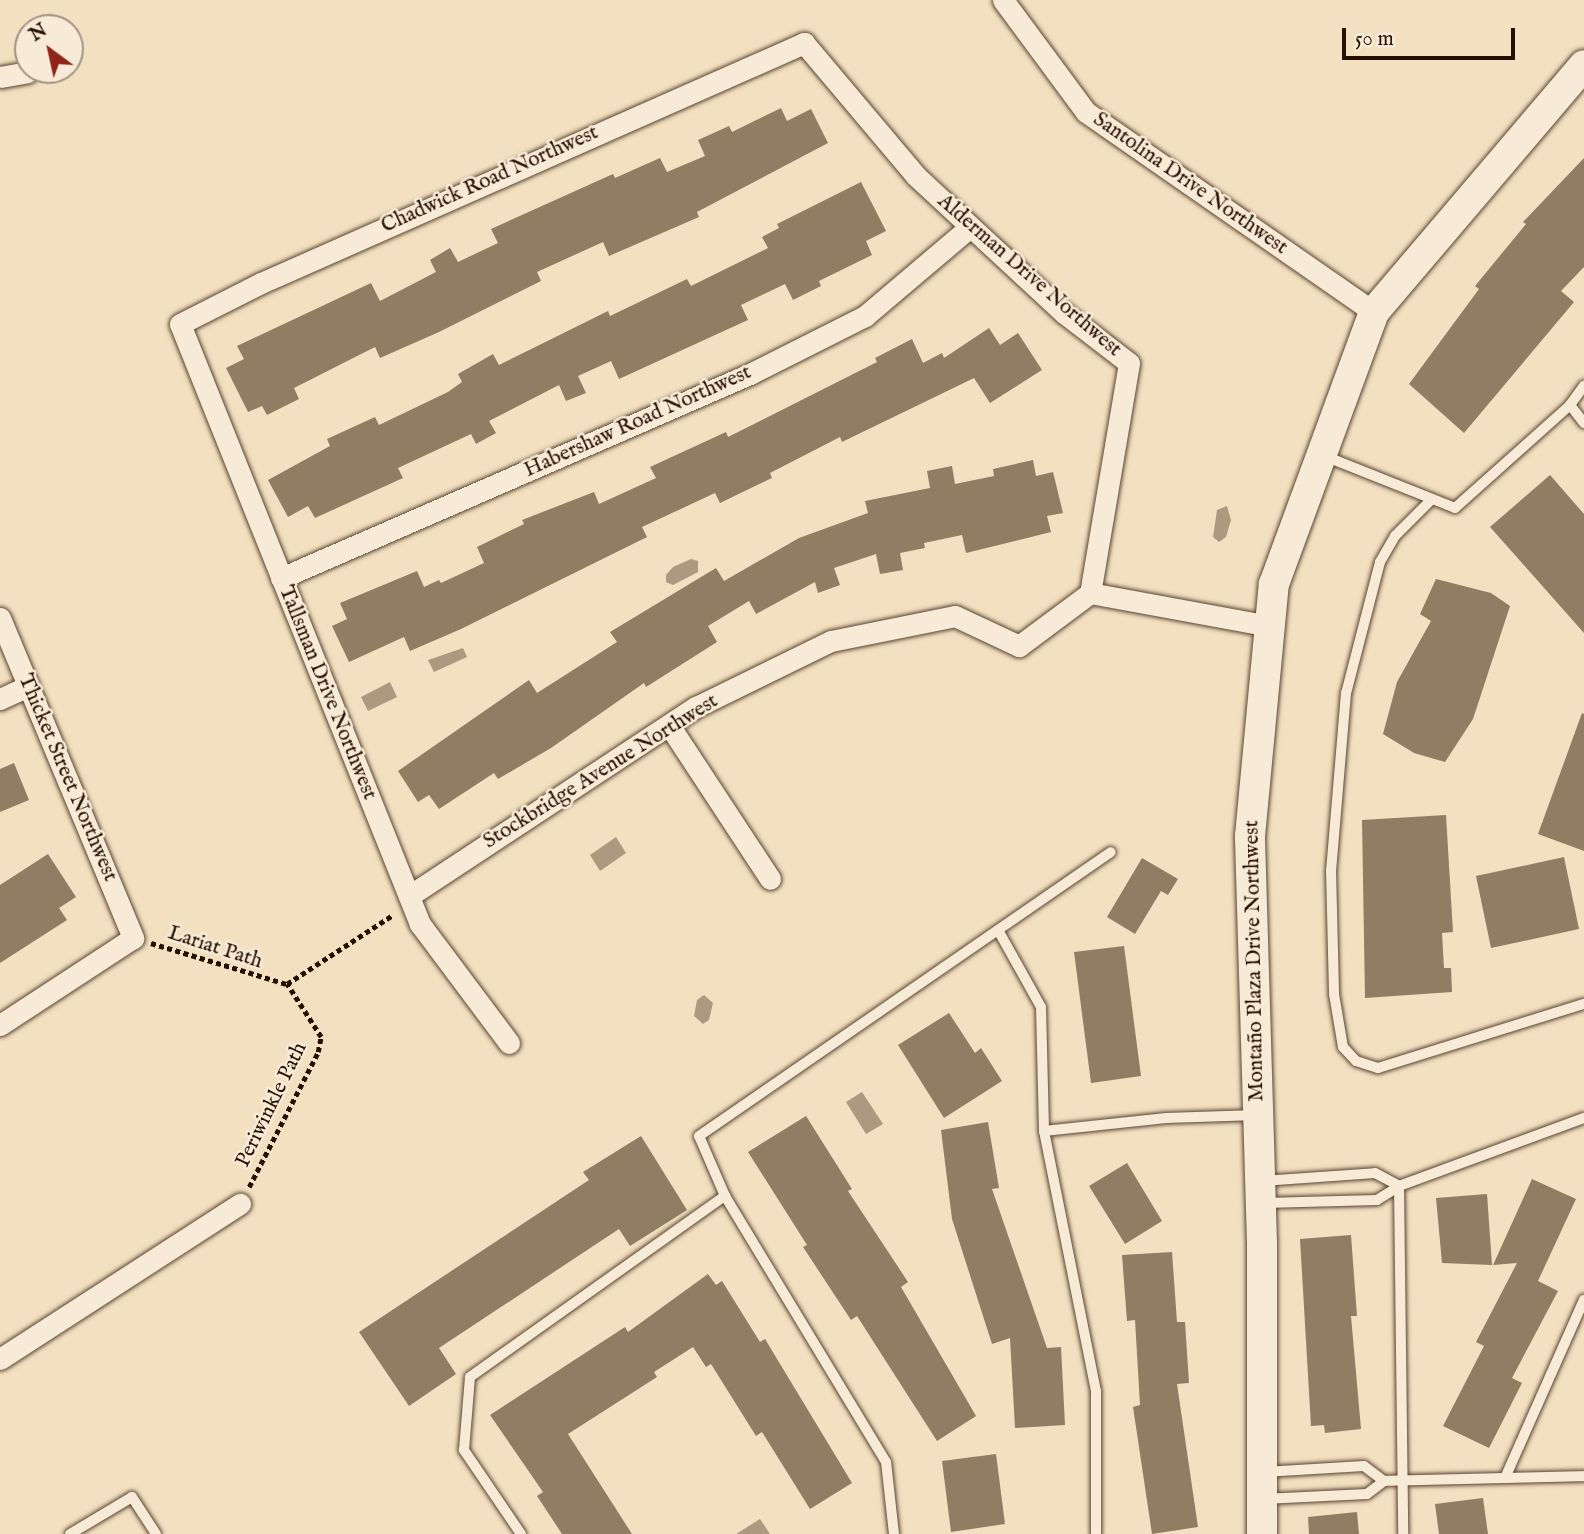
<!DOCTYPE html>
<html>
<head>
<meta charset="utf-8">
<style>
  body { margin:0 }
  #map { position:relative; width:1584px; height:1534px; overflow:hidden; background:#f2e0c1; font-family:"IM FELL English",serif }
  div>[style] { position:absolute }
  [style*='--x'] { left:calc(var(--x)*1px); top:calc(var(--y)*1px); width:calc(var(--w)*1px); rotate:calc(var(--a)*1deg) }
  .water>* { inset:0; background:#ad997f }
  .building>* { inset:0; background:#917c64 }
  .path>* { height:4.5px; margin-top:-2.25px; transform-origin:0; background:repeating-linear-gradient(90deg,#281000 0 5px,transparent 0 8.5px) }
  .roads { filter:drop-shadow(0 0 2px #5a4430) drop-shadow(0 0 2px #5a4430) }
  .lane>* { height:10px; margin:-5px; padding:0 5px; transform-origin:5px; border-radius:5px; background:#f7ebd7 }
  .street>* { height:21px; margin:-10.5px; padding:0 10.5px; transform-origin:10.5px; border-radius:10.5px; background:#f7ebd7 }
  .secondary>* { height:30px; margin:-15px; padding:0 15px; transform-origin:15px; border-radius:15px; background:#f7ebd7 }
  span { translate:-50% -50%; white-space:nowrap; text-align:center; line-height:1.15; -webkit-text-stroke:5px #f7ebd7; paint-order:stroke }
  .street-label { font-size:21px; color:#281000 }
  .north { position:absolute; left:14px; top:14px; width:70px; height:70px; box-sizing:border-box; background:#f7ebd7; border:2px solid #a49381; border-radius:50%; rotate:327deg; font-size:19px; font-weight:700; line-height:28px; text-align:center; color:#281000 }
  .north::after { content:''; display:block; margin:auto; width:24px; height:32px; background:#8f2418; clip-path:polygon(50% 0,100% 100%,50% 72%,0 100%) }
  .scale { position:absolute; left:1342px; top:28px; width:173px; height:32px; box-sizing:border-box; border:4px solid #281000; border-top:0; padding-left:9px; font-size:21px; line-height:24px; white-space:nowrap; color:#281000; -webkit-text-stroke:5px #f7ebd7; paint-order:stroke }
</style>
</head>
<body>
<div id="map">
  <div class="water">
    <i style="clip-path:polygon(1227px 506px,1231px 520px,1226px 537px,1219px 542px,1213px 537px,1217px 510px)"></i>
    <i style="clip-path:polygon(691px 559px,698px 561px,698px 572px,673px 585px,666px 582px,666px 575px,673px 567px)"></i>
    <i style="clip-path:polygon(463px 648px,467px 657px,434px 672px,428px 660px)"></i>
    <i style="clip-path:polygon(390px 682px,397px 697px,368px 711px,361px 697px)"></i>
    <i style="clip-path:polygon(616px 837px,626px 853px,600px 871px,590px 855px)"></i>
    <i style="clip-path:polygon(704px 995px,713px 1003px,709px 1020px,703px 1024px,694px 1016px,697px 1000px)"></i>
    <i style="clip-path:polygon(862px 1092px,883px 1124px,866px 1134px,846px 1102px)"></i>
    <i style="clip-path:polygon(760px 1519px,770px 1534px,736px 1534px)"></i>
  </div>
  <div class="building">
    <i style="clip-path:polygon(781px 108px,787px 121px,811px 109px,828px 143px,697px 212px,699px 217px,609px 256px,603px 242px,537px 272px,541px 281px,439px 332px,380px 358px,375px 347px,294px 388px,299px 399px,267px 415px,262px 406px,248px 412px,226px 368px,244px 359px,237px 346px,371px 283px,380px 301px,436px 272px,430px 260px,450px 248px,458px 262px,498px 243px,491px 229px,613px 174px,615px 178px,660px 158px,667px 172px,705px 156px,698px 140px,729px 126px,732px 132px)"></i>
    <i style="clip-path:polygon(1584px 158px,1584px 267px,1561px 291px,1574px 302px,1464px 433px,1409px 384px,1479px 289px,1475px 286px,1526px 224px,1523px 222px)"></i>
    <i style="clip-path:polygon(861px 182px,886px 231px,866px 241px,872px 255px,819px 281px,821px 286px,793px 300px,785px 284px,741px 305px,748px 320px,726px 330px,619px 379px,611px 361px,578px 376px,586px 393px,566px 401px,559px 385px,489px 421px,496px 433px,476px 444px,471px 434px,398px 468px,403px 478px,315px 518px,308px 506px,288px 517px,268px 480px,330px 446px,327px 439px,375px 417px,379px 425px,448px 392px,462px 382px,458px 374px,493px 354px,499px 365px,608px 311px,610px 316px,687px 279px,691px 286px,768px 248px,762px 237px,779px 228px,777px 224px)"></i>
    <i style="clip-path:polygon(989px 328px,1000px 345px,1018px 333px,1042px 370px,990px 403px,974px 378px,842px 442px,840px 437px,770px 473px,772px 478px,720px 503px,715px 493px,642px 527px,647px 537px,461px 629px,410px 651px,404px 637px,349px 662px,332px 626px,347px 619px,340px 603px,417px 571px,424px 587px,439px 580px,441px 583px,484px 563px,477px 547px,524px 524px,522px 520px,594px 492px,599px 504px,656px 478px,650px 467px,726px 432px,728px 437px,877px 362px,875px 358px,912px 339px,923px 363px,942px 353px,944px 358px)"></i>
    <i style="clip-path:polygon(1033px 460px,1036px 476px,1053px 472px,1063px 513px,1047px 516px,1051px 532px,966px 553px,962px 535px,924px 543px,925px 548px,900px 553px,903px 570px,880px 574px,876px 554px,834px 568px,840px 585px,818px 593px,815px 582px,756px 614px,749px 601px,708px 626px,717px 642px,646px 687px,644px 683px,551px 748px,498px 779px,494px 773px,439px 809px,429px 795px,418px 802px,398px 771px,529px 680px,537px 693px,617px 642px,610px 632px,716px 568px,724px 581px,799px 538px,868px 513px,865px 501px,930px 488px,927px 471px,952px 466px,955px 484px,994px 476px,993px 469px)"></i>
    <i style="clip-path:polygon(1550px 475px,1584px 514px,1584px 633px,1490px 527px)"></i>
    <i style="clip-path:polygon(1436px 579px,1491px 593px,1510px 606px,1473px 719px,1445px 762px,1414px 753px,1383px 734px,1397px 682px,1431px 621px,1420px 614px)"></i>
    <i style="clip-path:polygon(1582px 713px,1584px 714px,1584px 851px,1538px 834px)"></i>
    <i style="clip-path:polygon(14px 763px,29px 800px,0 812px,0 769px)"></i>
    <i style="clip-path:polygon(1446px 815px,1453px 932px,1442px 933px,1444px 968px,1451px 968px,1452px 992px,1365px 998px,1362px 820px)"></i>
    <i style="clip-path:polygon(48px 854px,76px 897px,59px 908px,67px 920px,0 963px,0 885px)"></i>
    <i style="clip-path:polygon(1564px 857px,1579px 929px,1491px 948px,1476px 876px)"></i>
    <i style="clip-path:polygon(1142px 858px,1178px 879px,1168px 895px,1161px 891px,1135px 934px,1107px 917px)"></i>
    <i style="clip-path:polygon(1124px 946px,1141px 1076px,1091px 1083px,1074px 952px)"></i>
    <i style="clip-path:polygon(949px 1013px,975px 1053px,981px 1048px,1002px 1081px,944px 1118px,898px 1045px)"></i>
    <i style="clip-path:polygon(806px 1116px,852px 1189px,848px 1191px,908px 1282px,901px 1287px,976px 1416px,937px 1441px,857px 1316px,851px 1320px,803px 1247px,807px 1245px,748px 1152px)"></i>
    <i style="clip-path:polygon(988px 1122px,999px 1188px,992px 1189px,1047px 1348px,1061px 1347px,1065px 1425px,1015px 1428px,1010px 1338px,992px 1344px,952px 1219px,941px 1130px)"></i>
    <i style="clip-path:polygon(641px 1136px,687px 1210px,630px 1246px,619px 1229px,439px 1348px,456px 1374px,409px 1406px,359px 1332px,589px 1180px,583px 1172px)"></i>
    <i style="clip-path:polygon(1127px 1163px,1162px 1221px,1125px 1244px,1089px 1186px)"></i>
    <i style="clip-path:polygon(1532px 1179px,1576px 1199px,1538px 1281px,1558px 1291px,1512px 1378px,1522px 1383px,1489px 1448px,1443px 1426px,1484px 1346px,1476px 1342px,1517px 1263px,1493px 1265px)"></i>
    <i style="clip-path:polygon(1487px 1194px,1492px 1265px,1442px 1263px,1436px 1198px)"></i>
    <i style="clip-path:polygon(1351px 1235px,1357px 1316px,1351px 1316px,1361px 1429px,1325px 1433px,1324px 1425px,1311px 1426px,1300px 1239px)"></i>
    <i style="clip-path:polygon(1172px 1252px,1177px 1322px,1185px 1322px,1189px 1383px,1177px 1384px,1198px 1527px,1152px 1534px,1133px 1407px,1140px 1405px,1135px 1320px,1127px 1321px,1122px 1255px)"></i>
    <i style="clip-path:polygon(708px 1274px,716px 1285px,722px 1281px,760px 1342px,765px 1339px,852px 1483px,810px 1509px,762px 1432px,756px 1436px,711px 1364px,706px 1367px,693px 1347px,654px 1372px,657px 1377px,568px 1434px,632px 1534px,562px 1534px,537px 1496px,543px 1492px,490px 1415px,625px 1327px,628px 1332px)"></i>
    <i style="clip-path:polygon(996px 1454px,1005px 1524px,951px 1532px,942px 1461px)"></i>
    <i style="clip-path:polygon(1483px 1498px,1488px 1534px,1439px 1534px,1435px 1504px)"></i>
    <i style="clip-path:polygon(1357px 1512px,1359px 1534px,1309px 1534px,1308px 1517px)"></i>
  </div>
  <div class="path">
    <i style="--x:151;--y:943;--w:142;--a:16.8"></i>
    <i style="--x:287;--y:984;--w:126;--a:-33.1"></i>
    <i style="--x:249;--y:1187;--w:152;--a:-62.9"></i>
    <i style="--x:318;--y:1052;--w:15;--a:-79"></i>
    <i style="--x:321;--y:1037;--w:63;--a:-122.7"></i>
  </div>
  <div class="roads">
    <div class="lane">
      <i style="--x:1570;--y:405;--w:24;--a:-54"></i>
      <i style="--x:1322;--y:455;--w:143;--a:21.7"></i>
      <i style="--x:1455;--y:508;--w:154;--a:-41.8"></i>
      <i style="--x:1570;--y:405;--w:23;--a:52"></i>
      <i style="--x:1432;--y:499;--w:52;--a:135"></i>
      <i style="--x:1395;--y:536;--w:30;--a:120"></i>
      <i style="--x:1380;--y:562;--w:135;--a:104.5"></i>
      <i style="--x:1346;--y:693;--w:178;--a:94.8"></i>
      <i style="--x:1331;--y:870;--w:124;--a:88.6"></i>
      <i style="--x:1334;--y:994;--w:54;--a:80.4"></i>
      <i style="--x:1343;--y:1047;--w:19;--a:47"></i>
      <i style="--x:1356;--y:1061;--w:23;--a:18"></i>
      <i style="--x:1378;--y:1068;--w:216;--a:-17.3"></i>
      <i style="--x:998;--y:930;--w:88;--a:60.8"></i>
      <i style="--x:1041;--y:1007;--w:124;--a:88.6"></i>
      <i style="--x:1044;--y:1131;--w:265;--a:78.7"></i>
      <i style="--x:1096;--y:1391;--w:143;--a:90"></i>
      <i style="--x:1044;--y:1131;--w:123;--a:-6.1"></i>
      <i style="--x:1166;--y:1118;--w:91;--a:-1.9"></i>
      <i style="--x:1262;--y:1181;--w:113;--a:-4"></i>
      <i style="--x:1375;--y:1173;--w:27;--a:28"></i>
      <i style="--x:1399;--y:1186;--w:348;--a:89.3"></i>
      <i style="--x:1264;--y:1203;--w:113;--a:-1.5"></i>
      <i style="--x:1377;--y:1200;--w:26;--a:-32"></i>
      <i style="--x:1399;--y:1186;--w:197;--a:-20.2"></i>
      <i style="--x:1264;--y:1472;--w:100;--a:-3.4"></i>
      <i style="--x:1364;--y:1466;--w:25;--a:37"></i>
      <i style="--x:1505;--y:1478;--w:195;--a:-66.1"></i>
      <i style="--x:1263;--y:1499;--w:104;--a:-2.8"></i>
      <i style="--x:1367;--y:1494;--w:21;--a:-37"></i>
      <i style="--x:1384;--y:1481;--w:200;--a:-1.4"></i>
      <i style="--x:70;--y:1534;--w:72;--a:-30.8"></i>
      <i style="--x:132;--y:1497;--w:44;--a:57"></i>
      <i style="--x:521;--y:1534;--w:102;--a:-124.2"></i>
      <i style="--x:464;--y:1450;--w:73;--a:-85.3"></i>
      <i style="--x:470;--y:1377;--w:313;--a:-35.4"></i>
      <i style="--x:894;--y:1534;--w:72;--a:-96.3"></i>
      <i style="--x:886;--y:1462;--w:311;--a:-121.2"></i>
      <i style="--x:725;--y:1196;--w:65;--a:-113.4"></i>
      <i style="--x:699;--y:1136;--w:500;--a:-34.58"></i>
    </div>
    <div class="street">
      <i style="--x:1003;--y:0;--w:139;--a:53.5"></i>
      <i style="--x:1086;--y:112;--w:351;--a:34.8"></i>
      <i style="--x:0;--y:77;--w:28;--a:-10"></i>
      <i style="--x:281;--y:578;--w:514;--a:-23.52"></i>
      <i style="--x:752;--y:373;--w:127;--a:-26.8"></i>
      <i style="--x:865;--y:316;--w:138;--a:-40.3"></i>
      <i style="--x:0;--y:618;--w:347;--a:67.4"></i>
      <i style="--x:133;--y:938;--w:159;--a:146.8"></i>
      <i style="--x:0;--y:699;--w:31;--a:-25"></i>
      <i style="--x:669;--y:725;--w:184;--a:56.7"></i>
      <i style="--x:409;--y:896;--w:344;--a:-33.4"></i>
      <i style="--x:696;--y:707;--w:150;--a:-26.1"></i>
      <i style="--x:831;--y:641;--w:126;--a:-11.4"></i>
      <i style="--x:955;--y:616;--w:71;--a:25.1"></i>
      <i style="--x:1019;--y:646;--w:89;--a:-36.7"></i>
      <i style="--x:1090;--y:593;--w:183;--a:10.4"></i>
      <i style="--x:509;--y:1043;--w:149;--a:-126.8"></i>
      <i style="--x:420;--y:924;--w:646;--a:-111.8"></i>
      <i style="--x:180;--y:324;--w:91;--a:-26.8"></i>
      <i style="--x:261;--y:283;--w:594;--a:-23.84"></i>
      <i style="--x:804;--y:43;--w:174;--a:49.9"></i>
      <i style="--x:916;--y:176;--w:202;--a:42.8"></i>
      <i style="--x:1064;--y:313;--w:82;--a:37.6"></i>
      <i style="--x:1129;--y:363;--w:233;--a:99.6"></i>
      <i style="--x:0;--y:1359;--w:286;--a:-32.9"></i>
    </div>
    <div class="secondary">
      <i style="--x:1262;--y:1534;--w:291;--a:-90"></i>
      <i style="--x:1262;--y:1243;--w:407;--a:-91.7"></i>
      <i style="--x:1250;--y:836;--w:253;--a:-84.6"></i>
      <i style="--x:1274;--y:584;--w:290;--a:-69.8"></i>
      <i style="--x:1374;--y:312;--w:324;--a:-49.6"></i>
    </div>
  </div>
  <div class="street-label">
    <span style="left:490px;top:180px;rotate:-24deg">Chadwick Road Northwest</span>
    <span style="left:1190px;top:184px;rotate:35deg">Santolina Drive Northwest</span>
    <span style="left:1029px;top:276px;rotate:41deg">Alderman Drive Northwest</span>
    <span style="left:638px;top:422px;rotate:-24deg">Habershaw Road Northwest</span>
    <span style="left:327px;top:693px;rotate:68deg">Tallsman Drive Northwest</span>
    <span style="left:601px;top:772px;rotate:-32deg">Stockbridge Avenue Northwest</span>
    <span style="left:67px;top:778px;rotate:67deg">Thicket Street Northwest</span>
    <span style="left:215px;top:948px;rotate:18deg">Lariat Path</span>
    <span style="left:1255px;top:961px;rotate:-91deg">Montaño Plaza Drive Northwest</span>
    <span style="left:272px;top:1105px;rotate:-64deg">Periwinkle Path</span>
  </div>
  <div class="north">N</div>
  <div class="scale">50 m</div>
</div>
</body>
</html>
